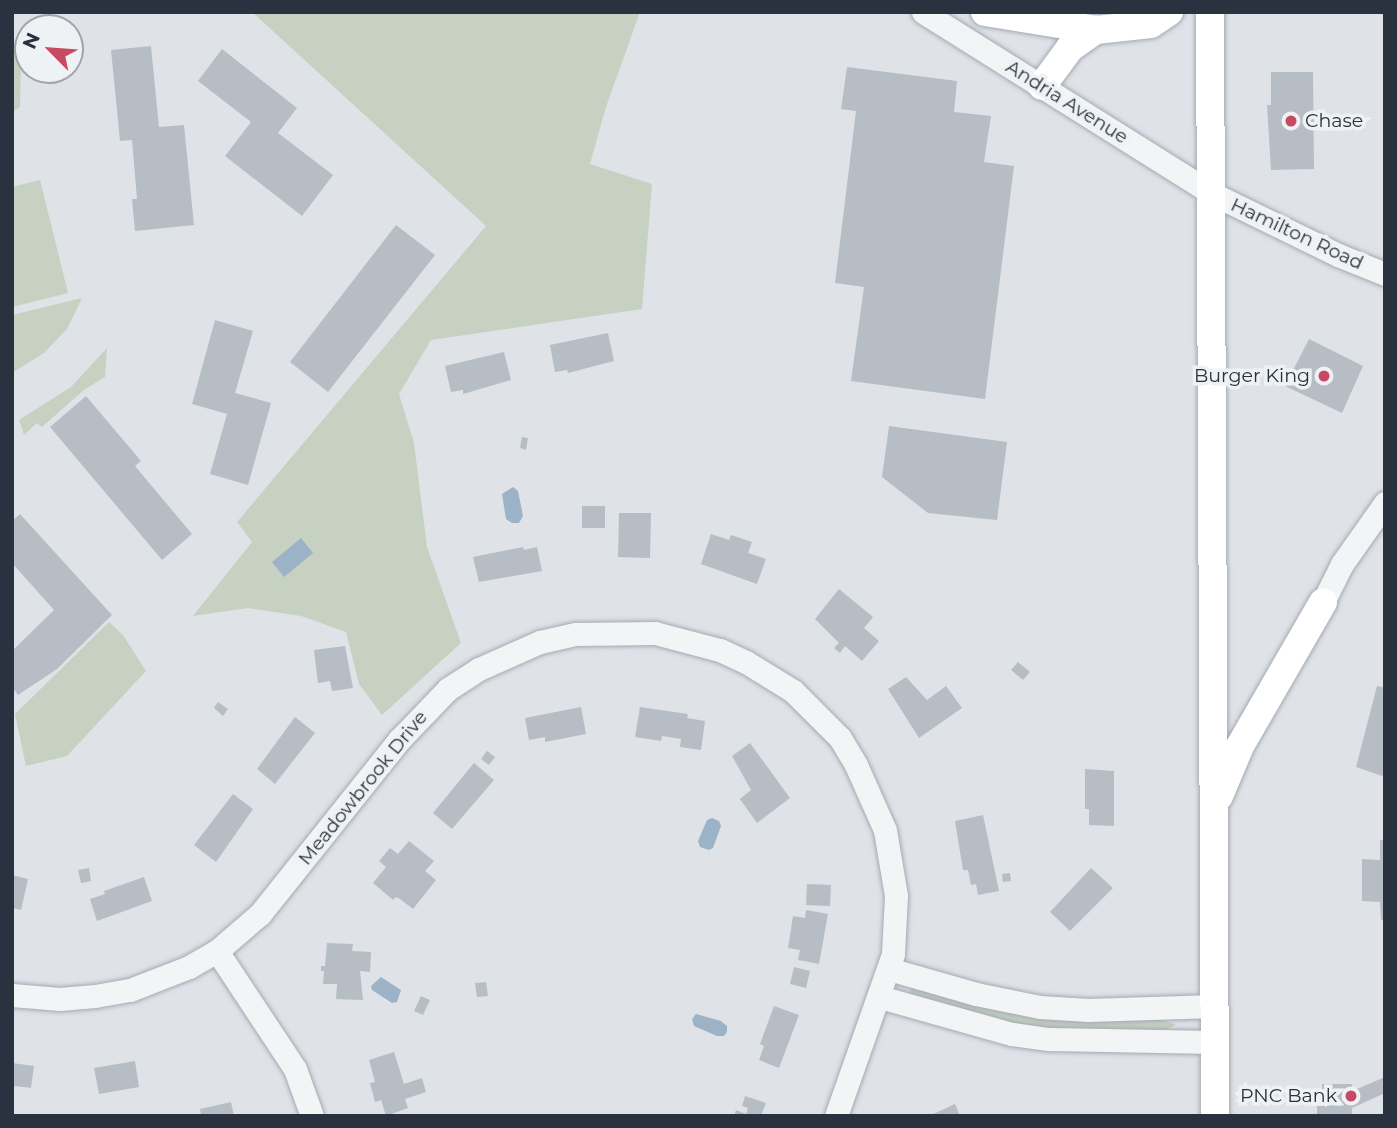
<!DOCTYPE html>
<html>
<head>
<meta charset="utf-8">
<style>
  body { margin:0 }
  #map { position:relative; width:1397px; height:1128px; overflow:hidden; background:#dfe3e8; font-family:Montserrat,sans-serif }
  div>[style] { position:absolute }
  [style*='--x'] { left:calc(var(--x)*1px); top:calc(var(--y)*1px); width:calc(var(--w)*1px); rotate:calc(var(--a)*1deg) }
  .green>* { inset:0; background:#c6d1c1 }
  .water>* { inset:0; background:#9cb2c6 }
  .building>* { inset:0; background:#b7bdc4 }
  .roads { filter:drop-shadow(0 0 2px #a5aab2) drop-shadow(0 0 2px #a5aab2) }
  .minor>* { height:23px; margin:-11.5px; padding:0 11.5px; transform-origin:11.5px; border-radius:11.5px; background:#f2f4f6 }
  .major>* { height:28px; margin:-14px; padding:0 14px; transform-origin:14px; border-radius:14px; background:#fff }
  .dots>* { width:19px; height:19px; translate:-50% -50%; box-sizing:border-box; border:4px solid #eff2f5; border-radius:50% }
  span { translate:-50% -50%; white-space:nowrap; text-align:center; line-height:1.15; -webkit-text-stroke:7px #eff2f5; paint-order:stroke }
  .street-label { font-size:19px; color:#29323e }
  .poi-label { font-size:19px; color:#29323e }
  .left { translate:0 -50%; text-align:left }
  .right { translate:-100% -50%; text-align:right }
  .frame { position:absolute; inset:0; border:14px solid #29323e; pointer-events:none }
  .north { position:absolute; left:14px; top:14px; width:70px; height:70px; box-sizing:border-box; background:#eff2f5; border:2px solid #a0a5ac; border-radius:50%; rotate:295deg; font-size:19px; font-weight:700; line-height:28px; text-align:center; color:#29323e }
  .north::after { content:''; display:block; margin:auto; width:24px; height:32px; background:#c84962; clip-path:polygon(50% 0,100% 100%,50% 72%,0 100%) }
</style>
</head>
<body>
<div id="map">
  <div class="green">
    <i style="clip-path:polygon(252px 12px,640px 12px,606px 107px,590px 164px,652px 184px,642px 309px,431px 340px,399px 394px,414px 443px,427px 547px,461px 643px,382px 715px,359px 684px,346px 632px,301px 616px,248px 608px,193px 616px,252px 542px,237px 522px,486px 226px)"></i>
    <i style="clip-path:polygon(12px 51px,21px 57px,20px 107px,12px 112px)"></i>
    <i style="clip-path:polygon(40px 180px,68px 293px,12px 307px,12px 187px)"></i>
    <i style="clip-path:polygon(82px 298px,67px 329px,44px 353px,12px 373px,12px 315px)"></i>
    <i style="clip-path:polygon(107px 348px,105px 377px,84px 390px,42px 427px,37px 423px,24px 435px,19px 420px,71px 387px)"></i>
    <i style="clip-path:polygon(109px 622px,123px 635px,146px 671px,67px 756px,26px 766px,15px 714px)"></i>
    <i style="clip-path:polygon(913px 986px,1024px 1016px,1063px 1020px,1162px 1020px,1176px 1025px,1164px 1030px,1059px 1030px,1000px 1021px,908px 994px)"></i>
  </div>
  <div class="water">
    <i style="clip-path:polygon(513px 487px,518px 491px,523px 516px,519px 523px,512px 523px,506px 519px,502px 494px)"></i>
    <i style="clip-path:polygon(301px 538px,313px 553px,284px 577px,272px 562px)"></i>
    <i style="clip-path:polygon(712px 818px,719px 821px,721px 826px,713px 848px,709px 850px,700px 847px,698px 841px,707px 820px)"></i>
    <i style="clip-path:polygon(381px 977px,401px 990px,397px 1002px,392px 1003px,372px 990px,371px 986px)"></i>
    <i style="clip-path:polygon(696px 1014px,721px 1021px,727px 1026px,727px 1032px,724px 1036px,717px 1036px,694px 1026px,692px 1019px)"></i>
  </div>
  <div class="building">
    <i style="clip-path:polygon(151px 46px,159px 127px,184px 125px,194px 225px,135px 231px,132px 199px,137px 199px,132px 140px,120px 141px,111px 50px)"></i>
    <i style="clip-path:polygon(222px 49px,297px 108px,278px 133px,333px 175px,302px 216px,225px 156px,251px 122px,198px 81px)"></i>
    <i style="clip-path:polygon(847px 67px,957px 81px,954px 112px,991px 116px,984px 162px,1014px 166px,985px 399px,851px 381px,864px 287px,835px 283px,856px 111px,841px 109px)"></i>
    <i style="clip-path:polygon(1271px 72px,1313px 72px,1314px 169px,1271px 170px,1267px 105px,1271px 105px)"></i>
    <i style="clip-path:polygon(396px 225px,435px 255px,328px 392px,290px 362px)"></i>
    <i style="clip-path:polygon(215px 320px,253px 331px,235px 393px,271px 403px,248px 485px,210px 474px,227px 414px,192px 404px)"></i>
    <i style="clip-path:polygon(608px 333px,614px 361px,568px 373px,567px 370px,555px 372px,550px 345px)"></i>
    <i style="clip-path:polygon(1309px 339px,1363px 366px,1342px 413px,1285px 386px)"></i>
    <i style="clip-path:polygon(504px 352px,511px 380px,463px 394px,463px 390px,451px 392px,445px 366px)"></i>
    <i style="clip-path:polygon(86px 396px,141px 461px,135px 466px,192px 534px,162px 560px,50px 427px)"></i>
    <i style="clip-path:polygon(889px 426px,1007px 442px,997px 520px,928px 513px,882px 477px)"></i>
    <i style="clip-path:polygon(522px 437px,528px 438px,526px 450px,520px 448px)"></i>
    <i style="clip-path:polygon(582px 506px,605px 506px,605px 528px,582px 528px)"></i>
    <i style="clip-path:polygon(619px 513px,651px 513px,650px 558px,618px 557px)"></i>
    <i style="clip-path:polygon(20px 514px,112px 615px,57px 669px,18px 695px,12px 687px,12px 651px,54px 610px,12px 563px,12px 521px)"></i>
    <i style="clip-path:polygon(711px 534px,729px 540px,731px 535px,752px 542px,748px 553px,766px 559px,757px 584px,701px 564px)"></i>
    <i style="clip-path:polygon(523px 547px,524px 550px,537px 547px,542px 571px,479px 582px,473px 557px)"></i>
    <i style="clip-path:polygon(839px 589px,873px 617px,864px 628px,879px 641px,862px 661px,845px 646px,840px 653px,834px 648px,839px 643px,815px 619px)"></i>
    <i style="clip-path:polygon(345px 646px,353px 688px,332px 691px,330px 681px,318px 683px,314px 650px)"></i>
    <i style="clip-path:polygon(1018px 662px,1030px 672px,1023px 680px,1011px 670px)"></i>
    <i style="clip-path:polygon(906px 677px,927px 700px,946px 686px,962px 708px,919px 738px,888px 689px)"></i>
    <i style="clip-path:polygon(1377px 686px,1385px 688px,1385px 774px,1382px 776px,1356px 767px)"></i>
    <i style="clip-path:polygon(218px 702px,228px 709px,223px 716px,214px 708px)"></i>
    <i style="clip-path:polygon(581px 707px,586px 734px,545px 742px,545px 737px,529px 740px,525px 718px)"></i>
    <i style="clip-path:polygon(640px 707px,688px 714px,687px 718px,705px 721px,701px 750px,680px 747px,681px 739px,662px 736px,661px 741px,635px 737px)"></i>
    <i style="clip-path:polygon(295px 717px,315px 733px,275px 784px,257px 769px)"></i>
    <i style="clip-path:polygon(750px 743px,790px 798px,757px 823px,740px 799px,751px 790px,732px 756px)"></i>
    <i style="clip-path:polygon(487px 751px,495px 757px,489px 765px,481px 759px)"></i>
    <i style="clip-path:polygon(474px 763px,494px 780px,452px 829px,433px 813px)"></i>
    <i style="clip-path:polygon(1085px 769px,1114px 771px,1114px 826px,1089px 825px,1089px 809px,1085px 809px)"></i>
    <i style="clip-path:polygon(233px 794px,253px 809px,216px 862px,194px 845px)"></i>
    <i style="clip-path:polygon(983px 815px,999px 891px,978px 895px,976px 884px,971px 885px,968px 870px,963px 870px,955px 821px)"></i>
    <i style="clip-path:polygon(1380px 840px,1385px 840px,1385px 920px,1381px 920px,1380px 902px,1362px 901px,1362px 859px,1380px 860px)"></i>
    <i style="clip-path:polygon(409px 841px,434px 861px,425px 871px,436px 880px,413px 909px,400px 899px,396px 897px,393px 900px,373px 883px,386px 867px,379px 861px,390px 848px,398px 854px)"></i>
    <i style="clip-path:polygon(89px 868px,91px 881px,81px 883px,78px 870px)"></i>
    <i style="clip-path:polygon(1091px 868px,1113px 888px,1070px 931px,1050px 912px)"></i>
    <i style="clip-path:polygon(1010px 873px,1011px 881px,1003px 882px,1002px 874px)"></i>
    <i style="clip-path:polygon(12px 875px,28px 879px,21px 910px,12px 908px)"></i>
    <i style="clip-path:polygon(144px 877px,152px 901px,97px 921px,90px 899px,105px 894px,104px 891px)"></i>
    <i style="clip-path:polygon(807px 884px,831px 885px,830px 906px,806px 905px)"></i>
    <i style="clip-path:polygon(806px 910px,828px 914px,819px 964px,798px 960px,800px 950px,788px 948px,793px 916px,805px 918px)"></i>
    <i style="clip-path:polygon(327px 943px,353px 944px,352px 951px,371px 952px,370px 972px,360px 971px,363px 1000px,336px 999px,337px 984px,323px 984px,324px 971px,321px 971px,321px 966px,325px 966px)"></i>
    <i style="clip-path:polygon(794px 967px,810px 971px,806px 988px,790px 984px)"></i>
    <i style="clip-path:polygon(486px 982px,488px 996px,477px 997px,475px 983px)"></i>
    <i style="clip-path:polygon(421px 996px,430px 1000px,423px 1015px,414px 1011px)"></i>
    <i style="clip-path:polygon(774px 1006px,799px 1015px,779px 1068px,759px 1060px,764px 1046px,760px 1044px)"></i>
    <i style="clip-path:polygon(394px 1052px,404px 1084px,422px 1078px,426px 1092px,405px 1099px,408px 1108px,386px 1116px,381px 1100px,375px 1102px,370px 1083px,375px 1082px,369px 1060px)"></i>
    <i style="clip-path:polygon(135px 1061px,139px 1087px,99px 1094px,94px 1068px)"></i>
    <i style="clip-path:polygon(12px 1063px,34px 1066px,31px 1088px,15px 1086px,12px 1090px)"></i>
    <i style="clip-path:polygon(1385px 1077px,1385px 1093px,1352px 1108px,1352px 1116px,1317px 1116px,1317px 1106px,1323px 1106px,1322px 1084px,1352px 1084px,1352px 1091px)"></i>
    <i style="clip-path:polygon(745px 1096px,766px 1103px,761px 1116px,734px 1116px,736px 1110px,746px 1114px,748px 1108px,742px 1106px)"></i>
    <i style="clip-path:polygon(231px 1102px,234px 1116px,201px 1116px,200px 1109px)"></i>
    <i style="clip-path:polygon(955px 1104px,960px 1116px,929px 1116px)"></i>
  </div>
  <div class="roads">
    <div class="minor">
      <i style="--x:923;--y:12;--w:340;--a:32.1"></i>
      <i style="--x:1211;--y:193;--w:141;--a:26"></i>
      <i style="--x:1338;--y:255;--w:51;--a:22"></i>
      <i style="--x:1323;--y:602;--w:42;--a:-63.4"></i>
      <i style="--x:1342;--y:564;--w:75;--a:-54.8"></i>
      <i style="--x:217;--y:951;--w:141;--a:56.5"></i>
      <i style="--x:295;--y:1069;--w:50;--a:70.1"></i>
      <i style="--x:889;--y:969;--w:91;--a:16"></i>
      <i style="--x:976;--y:994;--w:65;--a:11.5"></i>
      <i style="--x:1040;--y:1007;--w:48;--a:3.6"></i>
      <i style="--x:1088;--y:1010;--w:126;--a:-1.8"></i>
      <i style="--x:12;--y:995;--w:48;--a:4.8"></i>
      <i style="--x:60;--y:999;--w:35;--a:-5"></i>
      <i style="--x:95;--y:996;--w:36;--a:-10"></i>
      <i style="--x:130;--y:990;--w:63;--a:-21.3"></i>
      <i style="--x:189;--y:967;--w:32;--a:-30"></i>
      <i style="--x:217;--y:951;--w:57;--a:-40.7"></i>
      <i style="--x:260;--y:914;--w:223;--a:-51.4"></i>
      <i style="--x:399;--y:740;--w:71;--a:-46.1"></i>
      <i style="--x:448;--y:689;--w:37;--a:-33"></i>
      <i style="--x:479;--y:669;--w:67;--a:-23.9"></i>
      <i style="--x:540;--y:642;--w:37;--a:-13"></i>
      <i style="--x:576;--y:634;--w:79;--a:-0.7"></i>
      <i style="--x:655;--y:633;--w:67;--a:14.7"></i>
      <i style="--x:720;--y:650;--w:29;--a:25"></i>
      <i style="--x:746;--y:662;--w:55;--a:31.7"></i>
      <i style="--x:793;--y:691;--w:66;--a:45"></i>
      <i style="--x:840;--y:738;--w:31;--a:59"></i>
      <i style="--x:856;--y:765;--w:71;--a:66"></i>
      <i style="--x:885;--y:830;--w:67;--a:80.5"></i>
      <i style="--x:896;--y:896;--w:58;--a:93"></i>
      <i style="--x:893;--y:954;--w:172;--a:109.4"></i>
      <i style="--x:880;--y:997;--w:137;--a:15.7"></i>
      <i style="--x:1012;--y:1034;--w:37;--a:8"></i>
      <i style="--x:1049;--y:1039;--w:165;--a:1"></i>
    </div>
    <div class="major">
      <i style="--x:985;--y:12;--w:112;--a:9.2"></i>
      <i style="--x:1096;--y:30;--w:55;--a:-6.2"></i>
      <i style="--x:1151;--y:24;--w:22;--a:-34"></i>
      <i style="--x:1210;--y:12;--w:1104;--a:89.74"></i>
      <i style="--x:1042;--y:86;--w:47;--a:-53.6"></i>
      <i style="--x:1070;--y:48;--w:32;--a:-35"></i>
      <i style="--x:1219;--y:796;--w:54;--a:-67.2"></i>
      <i style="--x:1240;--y:746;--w:166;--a:-60"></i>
    </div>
  </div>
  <div class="dots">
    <i style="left:1291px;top:121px;background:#c84962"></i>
    <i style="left:1324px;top:376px;background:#c84962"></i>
    <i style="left:1351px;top:1096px;background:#c84962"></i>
  </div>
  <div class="street-label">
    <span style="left:1067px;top:102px;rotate:32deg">Andria Avenue</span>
    <span style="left:1297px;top:234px;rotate:25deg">Hamilton Road</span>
    <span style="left:363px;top:788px;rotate:-51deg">Meadowbrook Drive</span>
  </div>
  <div class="poi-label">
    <span class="left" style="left:1305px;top:121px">Chase</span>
    <span class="right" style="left:1310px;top:376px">Burger King</span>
    <span class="right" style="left:1337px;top:1096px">PNC Bank</span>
  </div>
  <div class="frame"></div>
  <div class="north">N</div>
</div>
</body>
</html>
